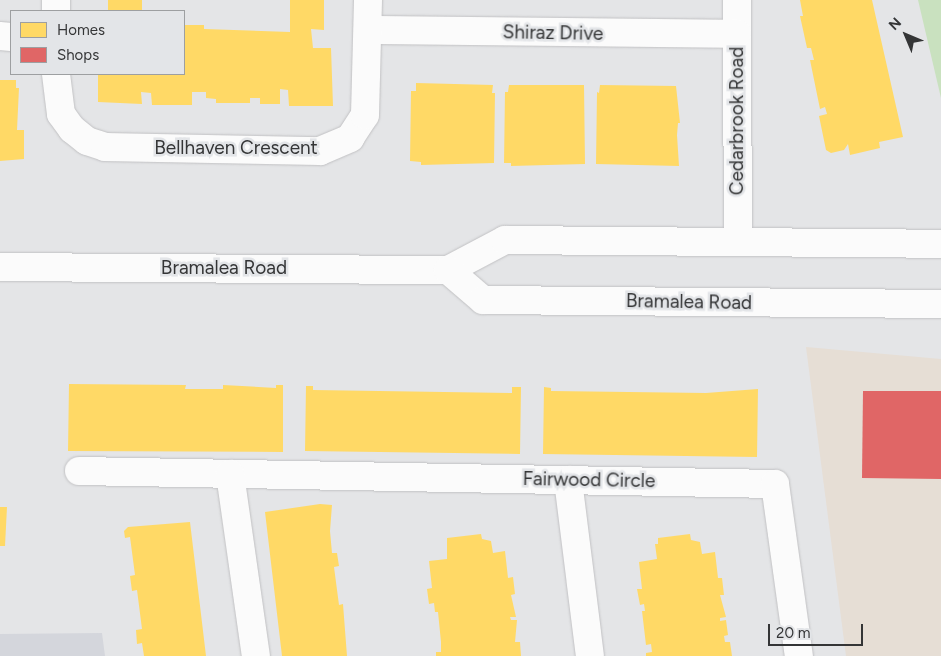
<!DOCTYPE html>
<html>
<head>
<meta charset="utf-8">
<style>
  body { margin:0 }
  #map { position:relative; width:941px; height:656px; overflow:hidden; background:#e4e5e7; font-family:Figtree,sans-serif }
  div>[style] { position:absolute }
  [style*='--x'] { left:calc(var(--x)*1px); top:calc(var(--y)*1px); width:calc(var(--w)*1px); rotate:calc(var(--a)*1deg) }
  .commercial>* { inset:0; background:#e6ded5 }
  .built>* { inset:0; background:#d4d6dc }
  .green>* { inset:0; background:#c9e1bf }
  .homes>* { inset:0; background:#ffd966 }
  .shops>* { inset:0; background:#e06666 }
  .roads { filter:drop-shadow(0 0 1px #c1c1c3) drop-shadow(0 0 1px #c1c1c3) }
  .minor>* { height:28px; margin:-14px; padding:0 14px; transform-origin:14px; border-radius:14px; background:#fbfbfb }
  .major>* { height:28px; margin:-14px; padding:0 14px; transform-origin:14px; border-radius:14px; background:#fbfbfb }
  span { translate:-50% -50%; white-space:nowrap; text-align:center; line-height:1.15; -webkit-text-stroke:5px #e3e5e8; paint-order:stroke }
  .street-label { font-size:19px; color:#343536 }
  .legend { position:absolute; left:10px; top:10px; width:175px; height:65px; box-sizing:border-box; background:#e3e5e8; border:1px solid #9d9fa1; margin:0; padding:6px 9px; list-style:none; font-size:15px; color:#343536 }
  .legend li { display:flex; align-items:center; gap:10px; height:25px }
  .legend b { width:25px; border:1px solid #9d9fa1 }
  .north { position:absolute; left:881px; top:10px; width:50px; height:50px; -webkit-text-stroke:4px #e3e5e8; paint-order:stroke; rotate:315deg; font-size:14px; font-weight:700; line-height:20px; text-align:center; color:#343536 }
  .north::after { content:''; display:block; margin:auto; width:18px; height:22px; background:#343536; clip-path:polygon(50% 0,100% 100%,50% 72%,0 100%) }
  .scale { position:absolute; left:768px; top:624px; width:95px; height:22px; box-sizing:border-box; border:2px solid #343536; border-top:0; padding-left:6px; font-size:15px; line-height:18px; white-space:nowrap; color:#343536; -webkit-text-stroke:4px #e3e5e8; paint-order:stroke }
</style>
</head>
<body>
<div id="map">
  <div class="commercial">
    <i style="clip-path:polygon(806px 347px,941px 359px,941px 656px,846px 656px)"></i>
  </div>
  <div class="built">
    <i style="clip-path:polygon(102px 633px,105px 656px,0 656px,0 634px)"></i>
  </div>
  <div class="green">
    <i style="clip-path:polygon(918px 0,941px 0,941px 98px)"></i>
  </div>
  <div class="homes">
    <i style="clip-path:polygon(108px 0,142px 0,142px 11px,108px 11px)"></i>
    <i style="clip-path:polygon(290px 0,324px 0,324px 30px,311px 29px,313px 48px,331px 48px,333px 106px,289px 106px,288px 90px,280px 89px,280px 104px,260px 104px,260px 98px,250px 98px,250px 103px,216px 103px,216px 99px,206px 98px,206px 92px,192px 92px,192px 105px,152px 105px,151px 93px,141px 92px,142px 104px,98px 102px,98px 74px,184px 74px,184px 25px,204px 25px,204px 29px,290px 32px)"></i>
    <i style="clip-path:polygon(800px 0,872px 0,903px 137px,879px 142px,880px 148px,850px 155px,848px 144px,844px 150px,831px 153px,826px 150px,819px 116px,827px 114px,825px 107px,820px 109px,810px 60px,814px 60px,811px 48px,807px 48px,800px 16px,803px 16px)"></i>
    <i style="clip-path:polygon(0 80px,16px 80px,16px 88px,19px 88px,17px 130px,24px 130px,24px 159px,0 161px)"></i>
    <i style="clip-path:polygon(416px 83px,493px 85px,492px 93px,495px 93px,494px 163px,421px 165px,421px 162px,410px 161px,411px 91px,416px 91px)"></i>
    <i style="clip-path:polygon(509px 85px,584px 85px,585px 164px,511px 166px,511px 163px,504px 163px,505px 92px,508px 92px)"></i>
    <i style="clip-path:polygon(600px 85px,676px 86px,680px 123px,678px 123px,677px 135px,679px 166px,596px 164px,597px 92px,599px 93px)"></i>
    <i style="clip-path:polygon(69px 384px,186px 385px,185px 389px,223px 389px,223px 385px,276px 388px,276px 385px,283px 385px,283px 452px,68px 451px)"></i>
    <i style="clip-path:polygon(306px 386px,313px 386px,313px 390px,512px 393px,512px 387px,521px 387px,520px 454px,305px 451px)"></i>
    <i style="clip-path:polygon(544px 387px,551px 388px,551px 391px,706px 393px,758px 389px,757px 457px,543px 454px)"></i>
    <i style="clip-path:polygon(320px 504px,332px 505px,330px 531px,332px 553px,337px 553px,339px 566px,334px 567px,339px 605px,343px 604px,347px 656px,282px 656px,265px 512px)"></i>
    <i style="clip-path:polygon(0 507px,7px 507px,5px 546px,0 546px)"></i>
    <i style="clip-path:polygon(190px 522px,206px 656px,144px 656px,142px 643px,137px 644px,136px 630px,142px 629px,137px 590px,132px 591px,130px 576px,135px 575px,130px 537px,125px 538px,124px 531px,128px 527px)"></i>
    <i style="clip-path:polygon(481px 534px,482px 539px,491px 541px,493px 553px,505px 551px,508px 578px,513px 577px,515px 594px,511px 595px,516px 617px,510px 617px,511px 620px,517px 620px,515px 642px,520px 642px,521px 656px,436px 656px,436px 652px,441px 652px,441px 642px,438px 612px,435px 612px,434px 603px,429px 604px,427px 589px,432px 588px,429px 561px,447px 559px,447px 538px)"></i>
    <i style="clip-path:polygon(690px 534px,691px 540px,700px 542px,702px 554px,715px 552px,718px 578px,722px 578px,724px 595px,720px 595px,726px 617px,720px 618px,720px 621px,726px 620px,728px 635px,724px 636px,725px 642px,730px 642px,732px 656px,646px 656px,646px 653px,652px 652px,651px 644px,646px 645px,642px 611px,645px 611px,644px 604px,640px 605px,637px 589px,642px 589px,639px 562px,657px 559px,655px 544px,658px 544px,658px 538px)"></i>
  </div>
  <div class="shops">
    <i style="clip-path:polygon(863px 391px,941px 391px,941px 479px,862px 478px)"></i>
  </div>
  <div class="roads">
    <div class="minor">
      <i style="--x:737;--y:0;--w:242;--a:89.8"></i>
      <i style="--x:56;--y:11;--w:11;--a:-90"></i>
      <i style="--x:368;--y:30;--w:369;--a:0.6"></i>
      <i style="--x:0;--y:36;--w:11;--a:5"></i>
      <i style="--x:56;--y:74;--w:40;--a:82.9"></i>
      <i style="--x:61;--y:114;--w:19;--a:54"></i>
      <i style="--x:72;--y:129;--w:19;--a:39"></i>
      <i style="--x:87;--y:141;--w:19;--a:18"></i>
      <i style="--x:105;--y:147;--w:215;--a:1.1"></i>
      <i style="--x:320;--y:151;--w:33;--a:-23"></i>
      <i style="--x:350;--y:138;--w:27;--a:-57"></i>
      <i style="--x:365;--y:115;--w:115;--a:-88.5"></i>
      <i style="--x:79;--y:471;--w:696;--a:1.07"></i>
      <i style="--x:775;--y:484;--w:174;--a:82.1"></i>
      <i style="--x:230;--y:474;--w:184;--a:81.9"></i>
      <i style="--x:568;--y:480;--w:177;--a:82.9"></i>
    </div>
    <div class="major">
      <i style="--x:0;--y:267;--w:448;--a:0.4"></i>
      <i style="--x:448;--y:270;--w:64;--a:-27.8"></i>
      <i style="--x:505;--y:240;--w:436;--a:0.5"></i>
      <i style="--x:448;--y:270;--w:46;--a:40.6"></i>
      <i style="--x:483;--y:300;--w:458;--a:0.5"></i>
    </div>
  </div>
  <div class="street-label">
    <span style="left:553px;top:33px;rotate:1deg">Shiraz Drive</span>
    <span style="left:737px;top:121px;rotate:-90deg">Cedarbrook Road</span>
    <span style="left:236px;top:148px">Bellhaven Crescent</span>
    <span style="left:224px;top:268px">Bramalea Road</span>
    <span style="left:689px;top:302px;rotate:1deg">Bramalea Road</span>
    <span style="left:589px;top:480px;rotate:1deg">Fairwood Circle</span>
  </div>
  <ul class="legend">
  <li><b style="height:14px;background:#ffd966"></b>Homes</li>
  <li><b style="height:14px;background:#e06666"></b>Shops</li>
  </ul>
  <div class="north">N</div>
  <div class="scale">20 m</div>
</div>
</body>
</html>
